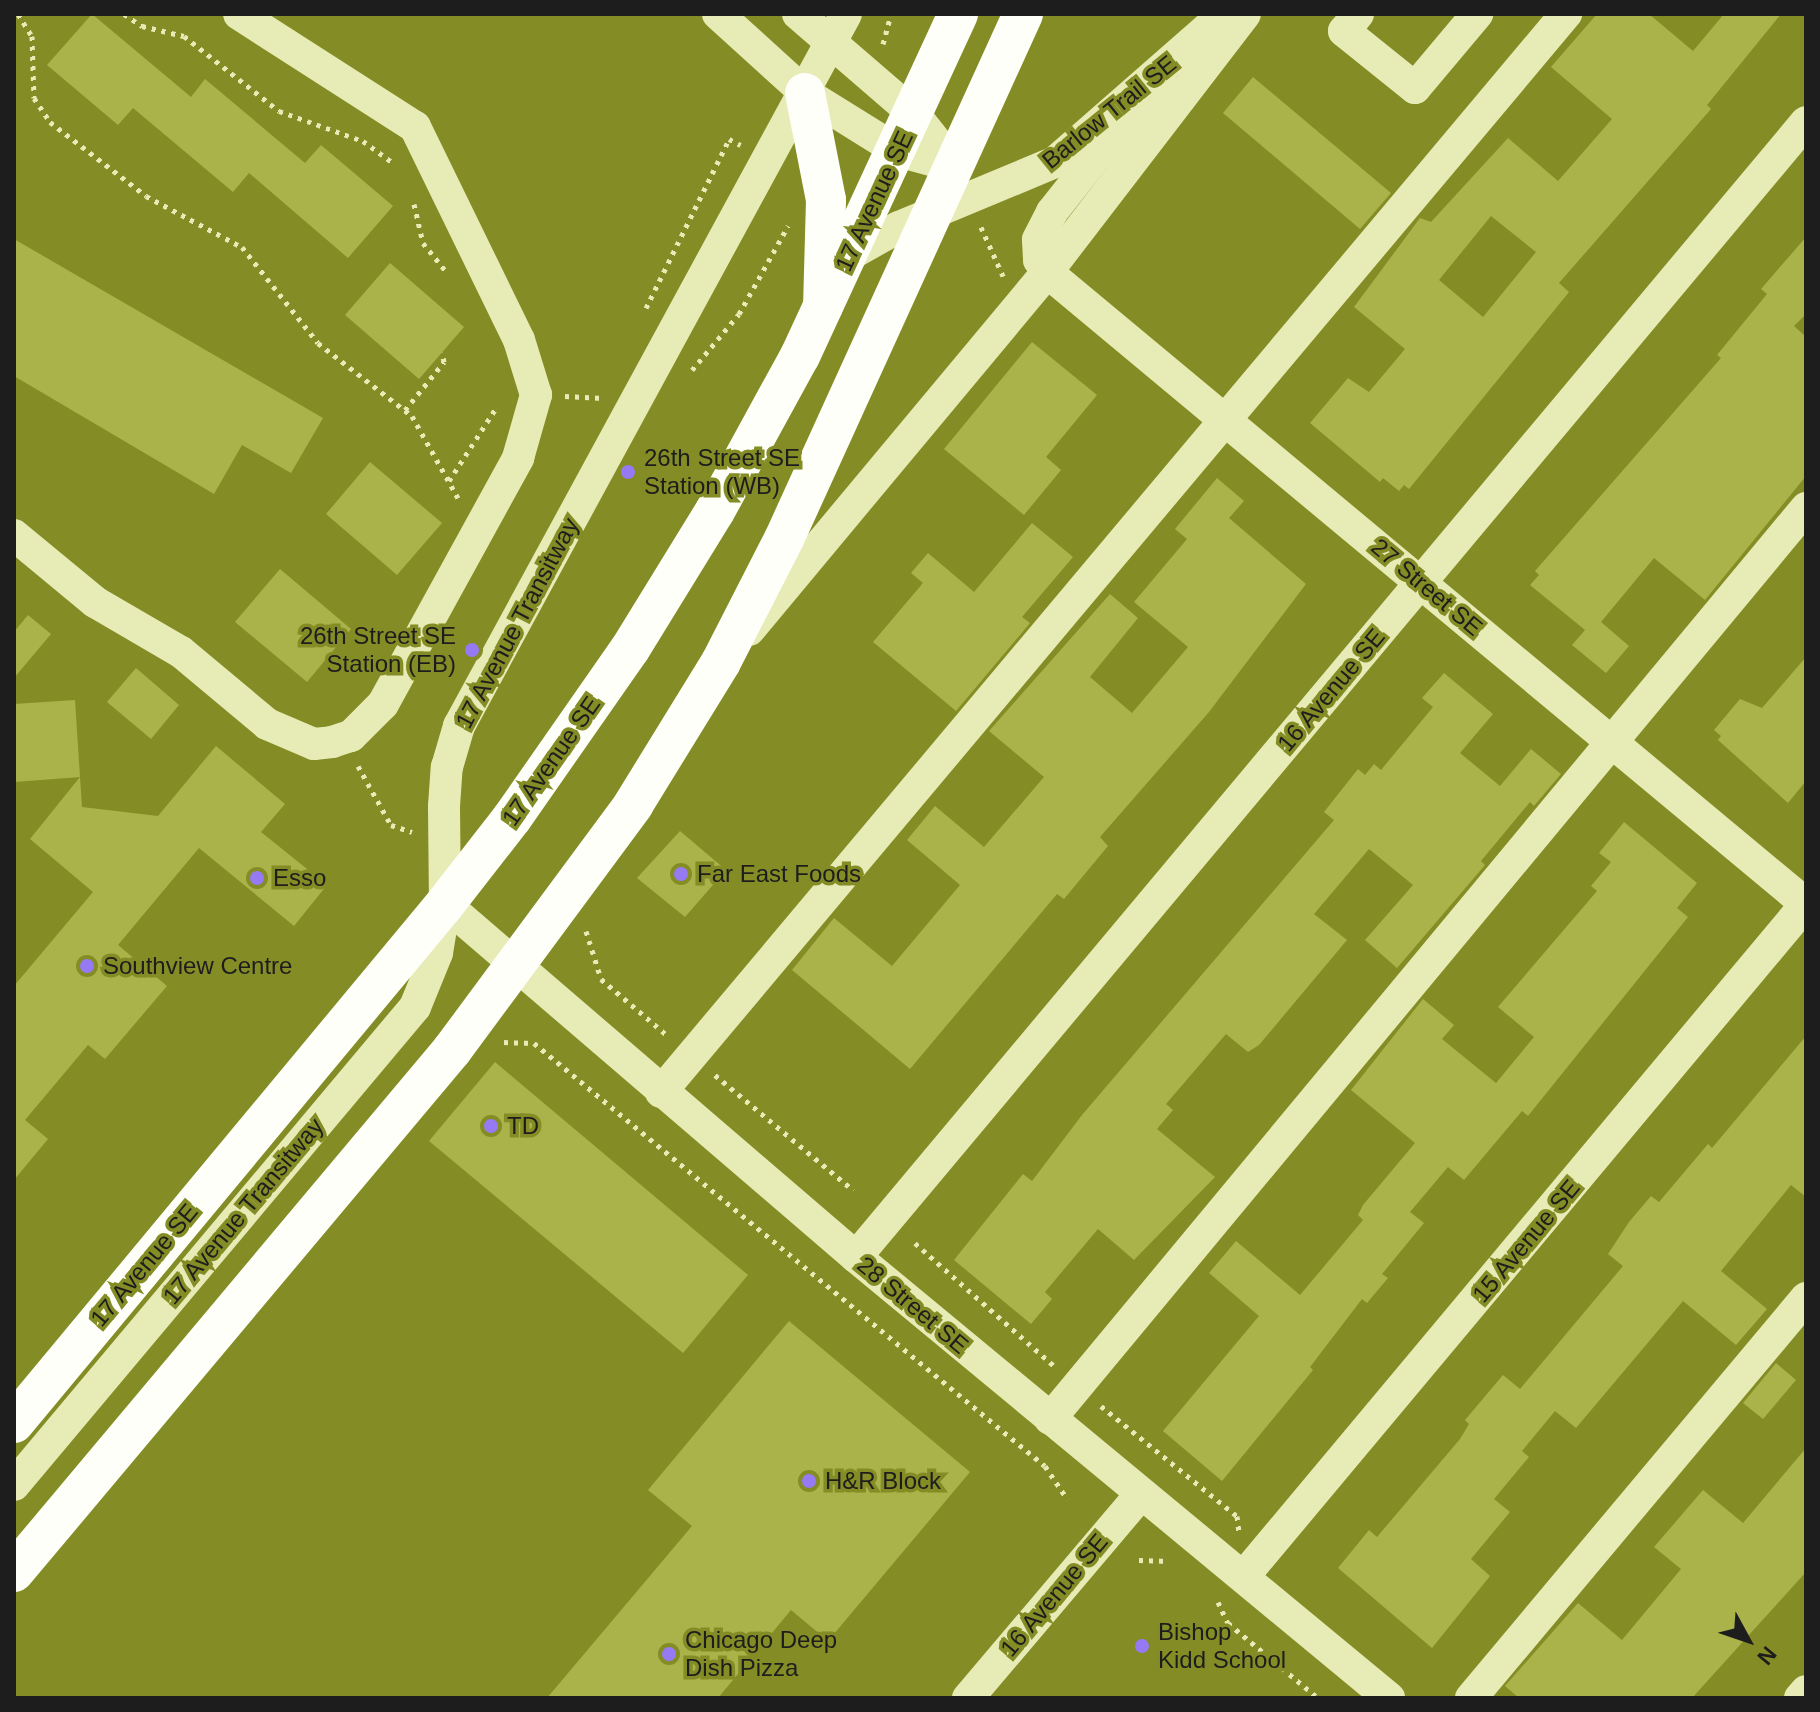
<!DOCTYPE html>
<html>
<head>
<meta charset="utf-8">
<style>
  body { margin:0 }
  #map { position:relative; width:1820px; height:1712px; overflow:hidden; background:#848d25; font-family:Helvetica,sans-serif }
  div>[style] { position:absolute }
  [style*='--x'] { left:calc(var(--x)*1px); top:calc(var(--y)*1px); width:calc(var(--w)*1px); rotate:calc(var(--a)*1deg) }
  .building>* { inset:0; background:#aab24a }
  .path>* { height:5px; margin-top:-2.5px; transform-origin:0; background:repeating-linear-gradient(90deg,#e7ebb5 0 4px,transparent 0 10px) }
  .minor>* { height:32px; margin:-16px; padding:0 16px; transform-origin:16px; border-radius:16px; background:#e7ebb5 }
  .major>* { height:40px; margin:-20px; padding:0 20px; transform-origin:20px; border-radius:20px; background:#fefff9 }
  .dots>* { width:22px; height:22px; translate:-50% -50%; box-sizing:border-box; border:4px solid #848d25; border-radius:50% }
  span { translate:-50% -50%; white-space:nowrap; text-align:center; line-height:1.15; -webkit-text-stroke:7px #848d25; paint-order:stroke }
  .street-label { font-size:24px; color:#1d1d1d }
  .poi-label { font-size:24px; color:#1d1d1d }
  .left { translate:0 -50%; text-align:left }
  .right { translate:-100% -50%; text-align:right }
  .frame { position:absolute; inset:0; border:16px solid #1d1d1d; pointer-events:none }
  .north { position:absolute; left:1708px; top:1600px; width:80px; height:80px; -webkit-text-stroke:6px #848d25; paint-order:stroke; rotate:130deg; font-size:22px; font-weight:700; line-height:32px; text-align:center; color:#1d1d1d }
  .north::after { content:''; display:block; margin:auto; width:28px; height:36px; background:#1d1d1d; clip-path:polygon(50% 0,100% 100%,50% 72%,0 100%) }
</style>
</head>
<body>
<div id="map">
  <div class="building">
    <i style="clip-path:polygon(92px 14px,191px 97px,205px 79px,305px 163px,321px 145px,393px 206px,348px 258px,249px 173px,233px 192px,133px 108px,118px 125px,47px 65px)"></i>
    <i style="clip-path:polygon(evenodd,1597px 14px,1649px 14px,1693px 51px,1724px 14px,1781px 14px,1707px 105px,1711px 109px,1559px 283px,1569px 292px,1409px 489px,1404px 485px,1399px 491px,1383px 478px,1380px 482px,1310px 423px,1348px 378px,1369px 392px,1405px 349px,1354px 307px,1420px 218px,1431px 222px,1508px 138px,1558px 181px,1612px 119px,1551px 67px,1597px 14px,1491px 216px,1536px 252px,1483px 317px,1439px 280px,1491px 216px)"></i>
    <i style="clip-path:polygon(1253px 77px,1391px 193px,1360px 229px,1223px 113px)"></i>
    <i style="clip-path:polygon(1806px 237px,1806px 314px,1794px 326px,1806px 337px,1806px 476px,1705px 600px,1654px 558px,1601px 622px,1629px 646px,1606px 673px,1572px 645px,1585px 630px,1530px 585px,1539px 575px,1535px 571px,1721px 358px,1717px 355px,1767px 294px,1761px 289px)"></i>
    <i style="clip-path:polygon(14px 239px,323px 418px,291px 473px,242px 445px,214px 494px,14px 376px)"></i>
    <i style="clip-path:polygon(390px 263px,464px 327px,419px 379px,345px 315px)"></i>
    <i style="clip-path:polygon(1032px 342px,1097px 395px,1046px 457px,1061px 470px,1024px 515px,944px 449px)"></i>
    <i style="clip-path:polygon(370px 462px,442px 523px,397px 575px,326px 514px)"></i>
    <i style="clip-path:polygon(1217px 478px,1244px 501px,1229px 518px,1306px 584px,1209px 712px,1100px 837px,1108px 846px,1064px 899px,1057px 894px,910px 1069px,792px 970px,834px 918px,892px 966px,960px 885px,907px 840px,935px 806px,984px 847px,1044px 777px,989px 731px,1110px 594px,1138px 618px,1090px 677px,1132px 713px,1188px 647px,1134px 602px,1187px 539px,1175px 529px)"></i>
    <i style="clip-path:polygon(1032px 523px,1073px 557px,1022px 617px,1030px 623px,956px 711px,873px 642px,923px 583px,911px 573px,928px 553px,974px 592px)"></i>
    <i style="clip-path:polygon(280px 569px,351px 629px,307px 682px,235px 622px)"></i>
    <i style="clip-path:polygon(28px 615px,51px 634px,14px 678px,14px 632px)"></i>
    <i style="clip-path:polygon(1806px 657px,1806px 781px,1788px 803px,1718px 740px,1721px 736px,1714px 730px,1740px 699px,1762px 708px)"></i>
    <i style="clip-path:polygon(136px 668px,179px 705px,151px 739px,107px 702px)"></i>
    <i style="clip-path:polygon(1444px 673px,1493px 714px,1460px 753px,1500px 786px,1531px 749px,1561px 774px,1534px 806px,1530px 802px,1481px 861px,1485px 865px,1397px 968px,1365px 940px,1413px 885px,1369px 849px,1314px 914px,1347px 940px,1259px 1045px,1248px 1052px,1226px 1034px,1166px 1104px,1173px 1110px,1157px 1129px,1215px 1177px,1134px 1260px,1098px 1229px,1045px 1292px,1052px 1299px,1031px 1324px,954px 1260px,1023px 1174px,1032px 1181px,1082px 1115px,1334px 820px,1324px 812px,1358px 769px,1365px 775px,1374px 764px,1381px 770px,1433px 707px,1422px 698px)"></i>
    <i style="clip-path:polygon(75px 700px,80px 777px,14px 782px,14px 704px)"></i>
    <i style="clip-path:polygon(216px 746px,285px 804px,261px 832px,327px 885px,294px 926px,199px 848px,118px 945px,167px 986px,105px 1059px,88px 1045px,25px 1120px,48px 1139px,14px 1180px,14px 986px,93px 892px,30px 839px,80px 777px,82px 807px,158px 816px)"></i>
    <i style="clip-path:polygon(1624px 822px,1697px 883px,1677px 908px,1688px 917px,1528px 1116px,1522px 1111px,1464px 1180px,1448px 1167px,1410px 1212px,1424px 1223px,1382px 1274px,1388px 1278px,1367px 1303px,1362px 1299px,1310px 1367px,1313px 1370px,1222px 1481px,1163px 1431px,1259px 1316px,1209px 1273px,1236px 1241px,1300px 1295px,1363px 1220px,1358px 1215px,1363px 1205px,1415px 1143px,1351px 1090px,1423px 999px,1454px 1025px,1442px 1039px,1496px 1083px,1534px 1037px,1498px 1007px,1597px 891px,1591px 886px,1611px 862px,1599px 853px)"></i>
    <i style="clip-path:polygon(680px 831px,726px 870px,685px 917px,637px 878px)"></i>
    <i style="clip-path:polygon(1806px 1036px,1806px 1197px,1791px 1185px,1721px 1271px,1767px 1309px,1736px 1345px,1683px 1301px,1576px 1428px,1555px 1411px,1522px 1451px,1529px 1457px,1494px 1499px,1510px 1512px,1471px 1559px,1490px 1576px,1432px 1648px,1338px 1568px,1369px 1530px,1377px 1537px,1460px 1439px,1469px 1424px,1465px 1420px,1503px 1375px,1520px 1389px,1623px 1266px,1608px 1254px,1629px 1222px,1651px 1196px,1659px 1202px,1708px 1144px,1712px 1148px)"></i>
    <i style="clip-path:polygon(495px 1062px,748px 1275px,683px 1353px,429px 1141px)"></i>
    <i style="clip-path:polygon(789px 1321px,970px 1472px,828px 1641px,791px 1610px,718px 1698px,547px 1698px,692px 1526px,648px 1490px)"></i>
    <i style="clip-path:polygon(1776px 1363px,1796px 1380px,1763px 1419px,1743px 1403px)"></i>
    <i style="clip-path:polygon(1806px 1448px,1806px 1572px,1692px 1698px,1519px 1698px,1505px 1686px,1578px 1603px,1622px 1640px,1681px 1569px,1654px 1547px,1703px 1490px,1743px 1523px)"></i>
  </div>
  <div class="path">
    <i style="--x:18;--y:14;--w:26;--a:58"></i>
    <i style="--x:32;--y:36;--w:62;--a:88.2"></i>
    <i style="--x:34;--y:98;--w:29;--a:56"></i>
    <i style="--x:50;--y:122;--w:121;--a:37.6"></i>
    <i style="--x:146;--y:196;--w:109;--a:28"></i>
    <i style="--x:242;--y:247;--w:122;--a:51.6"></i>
    <i style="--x:318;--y:343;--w:119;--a:37.8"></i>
    <i style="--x:412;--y:416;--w:94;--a:60.7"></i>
    <i style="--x:124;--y:14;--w:22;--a:34"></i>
    <i style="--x:142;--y:26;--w:43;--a:13.4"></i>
    <i style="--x:184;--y:36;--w:121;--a:38.3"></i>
    <i style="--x:279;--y:111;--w:89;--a:19.7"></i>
    <i style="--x:363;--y:141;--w:39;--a:36"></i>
    <i style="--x:883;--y:44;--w:31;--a:-75"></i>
    <i style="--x:414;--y:204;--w:40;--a:77"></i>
    <i style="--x:423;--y:243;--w:38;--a:51"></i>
    <i style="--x:981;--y:227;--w:54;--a:65.8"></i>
    <i style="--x:646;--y:308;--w:188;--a:-63.8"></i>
    <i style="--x:729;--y:139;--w:13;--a:27"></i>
    <i style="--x:692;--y:370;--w:73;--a:-50"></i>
    <i style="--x:739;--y:314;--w:101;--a:-60.9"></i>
    <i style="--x:565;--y:396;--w:38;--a:3"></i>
    <i style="--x:405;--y:410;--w:62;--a:-50.9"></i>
    <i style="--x:444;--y:362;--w:10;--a:-101"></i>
    <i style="--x:449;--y:481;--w:87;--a:-57.2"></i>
    <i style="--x:358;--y:766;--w:68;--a:60.8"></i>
    <i style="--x:391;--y:825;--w:22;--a:18"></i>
    <i style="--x:586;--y:931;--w:50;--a:72.6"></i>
    <i style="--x:601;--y:979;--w:88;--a:40.4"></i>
    <i style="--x:504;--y:1042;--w:30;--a:2"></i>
    <i style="--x:534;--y:1043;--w:663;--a:39.62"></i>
    <i style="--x:1045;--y:1466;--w:40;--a:56"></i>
    <i style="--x:715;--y:1075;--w:180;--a:39.8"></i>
    <i style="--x:915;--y:1243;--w:186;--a:41.5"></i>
    <i style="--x:1101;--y:1406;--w:175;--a:39"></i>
    <i style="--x:1237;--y:1516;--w:16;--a:83"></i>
    <i style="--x:1139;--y:1560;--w:30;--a:2"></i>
    <i style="--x:1218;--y:1602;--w:23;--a:65"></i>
    <i style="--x:1228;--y:1623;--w:117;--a:39.8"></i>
  </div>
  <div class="minor">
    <i style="--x:718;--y:14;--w:118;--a:42.2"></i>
    <i style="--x:805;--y:93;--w:110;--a:31.9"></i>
    <i style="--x:898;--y:151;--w:60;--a:15.4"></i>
    <i style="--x:798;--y:14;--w:153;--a:40.8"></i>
    <i style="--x:914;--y:114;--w:68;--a:51.6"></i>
    <i style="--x:1358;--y:14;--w:22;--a:129"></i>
    <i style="--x:1344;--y:31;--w:91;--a:38.8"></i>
    <i style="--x:1415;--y:88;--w:97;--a:-50"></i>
    <i style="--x:1161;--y:74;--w:176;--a:128.3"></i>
    <i style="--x:1052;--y:212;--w:31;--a:117"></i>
    <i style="--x:1038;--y:240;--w:20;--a:87"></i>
    <i style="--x:1039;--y:260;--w:14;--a:56"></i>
    <i style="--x:1047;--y:272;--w:988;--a:39.78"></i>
    <i style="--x:1806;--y:904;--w:876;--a:129.91"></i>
    <i style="--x:851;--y:254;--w:55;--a:-29.4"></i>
    <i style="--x:899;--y:227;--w:169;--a:-22.6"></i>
    <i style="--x:1055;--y:162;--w:225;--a:-41.2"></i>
    <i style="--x:14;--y:535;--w:105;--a:39.6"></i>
    <i style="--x:95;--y:602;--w:99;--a:30.2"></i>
    <i style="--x:181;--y:652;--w:112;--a:39.9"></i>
    <i style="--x:267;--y:724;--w:51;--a:23.1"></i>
    <i style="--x:314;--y:744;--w:18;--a:-6"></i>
    <i style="--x:332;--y:742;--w:20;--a:-18"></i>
    <i style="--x:351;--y:736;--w:45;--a:-45"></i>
    <i style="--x:383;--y:704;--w:281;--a:-61.2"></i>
    <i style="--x:518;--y:458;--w:66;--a:-74.1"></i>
    <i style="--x:536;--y:395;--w:58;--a:-107.2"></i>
    <i style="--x:519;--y:340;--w:237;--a:-116"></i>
    <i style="--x:415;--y:127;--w:209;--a:-147.3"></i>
    <i style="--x:749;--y:630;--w:466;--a:-50.2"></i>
    <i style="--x:1047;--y:272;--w:325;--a:-52.5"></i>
    <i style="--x:445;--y:904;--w:542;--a:40.66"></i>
    <i style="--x:856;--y:1257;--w:692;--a:39.6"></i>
    <i style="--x:661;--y:1092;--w:1408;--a:-49.99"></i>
    <i style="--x:856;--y:1257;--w:1480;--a:-50.07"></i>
    <i style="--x:1050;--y:1419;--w:1184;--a:-50.31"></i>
    <i style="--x:14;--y:1485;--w:624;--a:-50.01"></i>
    <i style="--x:415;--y:1007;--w:58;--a:-67.8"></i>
    <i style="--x:437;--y:953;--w:50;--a:-80.7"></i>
    <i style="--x:445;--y:904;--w:98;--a:-90.6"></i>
    <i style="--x:444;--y:806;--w:39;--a:-86"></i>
    <i style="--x:447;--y:767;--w:43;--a:-73.7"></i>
    <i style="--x:459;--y:726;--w:810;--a:-61.47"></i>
    <i style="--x:968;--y:1698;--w:267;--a:-49.7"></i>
    <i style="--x:1471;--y:1698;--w:522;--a:-50.05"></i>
    <i style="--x:1800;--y:1698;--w:9;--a:-49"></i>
  </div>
  <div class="major">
    <i style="--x:805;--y:93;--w:109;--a:78.9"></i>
    <i style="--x:826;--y:200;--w:106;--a:91.6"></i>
    <i style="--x:14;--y:1423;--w:675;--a:-50.29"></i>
    <i style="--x:445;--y:904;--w:109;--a:-52.1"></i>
    <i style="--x:512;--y:818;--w:206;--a:-55.1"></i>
    <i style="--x:630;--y:649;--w:162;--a:-58.4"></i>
    <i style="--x:715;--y:511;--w:177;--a:-61.3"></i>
    <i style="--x:800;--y:356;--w:377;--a:-65.2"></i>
    <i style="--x:14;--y:1572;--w:681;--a:-50"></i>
    <i style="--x:452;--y:1050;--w:305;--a:-53.5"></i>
    <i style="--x:633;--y:805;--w:168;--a:-58.4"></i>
    <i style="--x:721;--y:662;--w:138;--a:-62.9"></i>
    <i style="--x:784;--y:539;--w:577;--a:-65.52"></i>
  </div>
  <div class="dots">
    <i style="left:628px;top:472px;background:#9779f4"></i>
    <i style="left:472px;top:650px;background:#9779f4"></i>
    <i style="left:681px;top:874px;background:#9779f4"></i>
    <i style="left:257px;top:878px;background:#9779f4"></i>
    <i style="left:87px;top:966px;background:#9779f4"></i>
    <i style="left:491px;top:1126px;background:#9779f4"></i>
    <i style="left:809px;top:1481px;background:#9779f4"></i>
    <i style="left:1142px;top:1646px;background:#9779f4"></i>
    <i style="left:669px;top:1654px;background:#9779f4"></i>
  </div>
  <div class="street-label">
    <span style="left:1109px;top:112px;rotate:-39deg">Barlow Trail SE</span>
    <span style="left:874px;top:201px;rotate:-65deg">17 Avenue SE</span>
    <span style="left:1427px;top:587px;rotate:40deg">27 Street SE</span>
    <span style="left:517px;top:623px;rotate:-62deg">17 Avenue Transitway</span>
    <span style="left:1331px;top:690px;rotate:-50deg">16 Avenue SE</span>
    <span style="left:551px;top:761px;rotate:-55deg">17 Avenue SE</span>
    <span style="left:243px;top:1211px;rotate:-50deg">17 Avenue Transitway</span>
    <span style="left:1526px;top:1241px;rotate:-50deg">15 Avenue SE</span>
    <span style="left:144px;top:1265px;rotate:-50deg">17 Avenue SE</span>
    <span style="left:913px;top:1305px;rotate:40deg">28 Street SE</span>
    <span style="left:1054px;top:1595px;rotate:-50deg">16 Avenue SE</span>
  </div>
  <div class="poi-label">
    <span class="left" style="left:644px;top:472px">26th Street SE<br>Station (WB)</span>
    <span class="right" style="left:456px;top:650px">26th Street SE<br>Station (EB)</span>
    <span class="left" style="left:697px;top:874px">Far East Foods</span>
    <span class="left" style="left:273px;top:878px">Esso</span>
    <span class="left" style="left:103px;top:966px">Southview Centre</span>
    <span class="left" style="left:507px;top:1126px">TD</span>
    <span class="left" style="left:825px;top:1481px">H&amp;R Block</span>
    <span class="left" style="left:1158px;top:1646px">Bishop<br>Kidd School</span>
    <span class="left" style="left:685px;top:1654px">Chicago Deep<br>Dish Pizza</span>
  </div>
  <div class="frame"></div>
  <div class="north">N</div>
</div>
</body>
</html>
